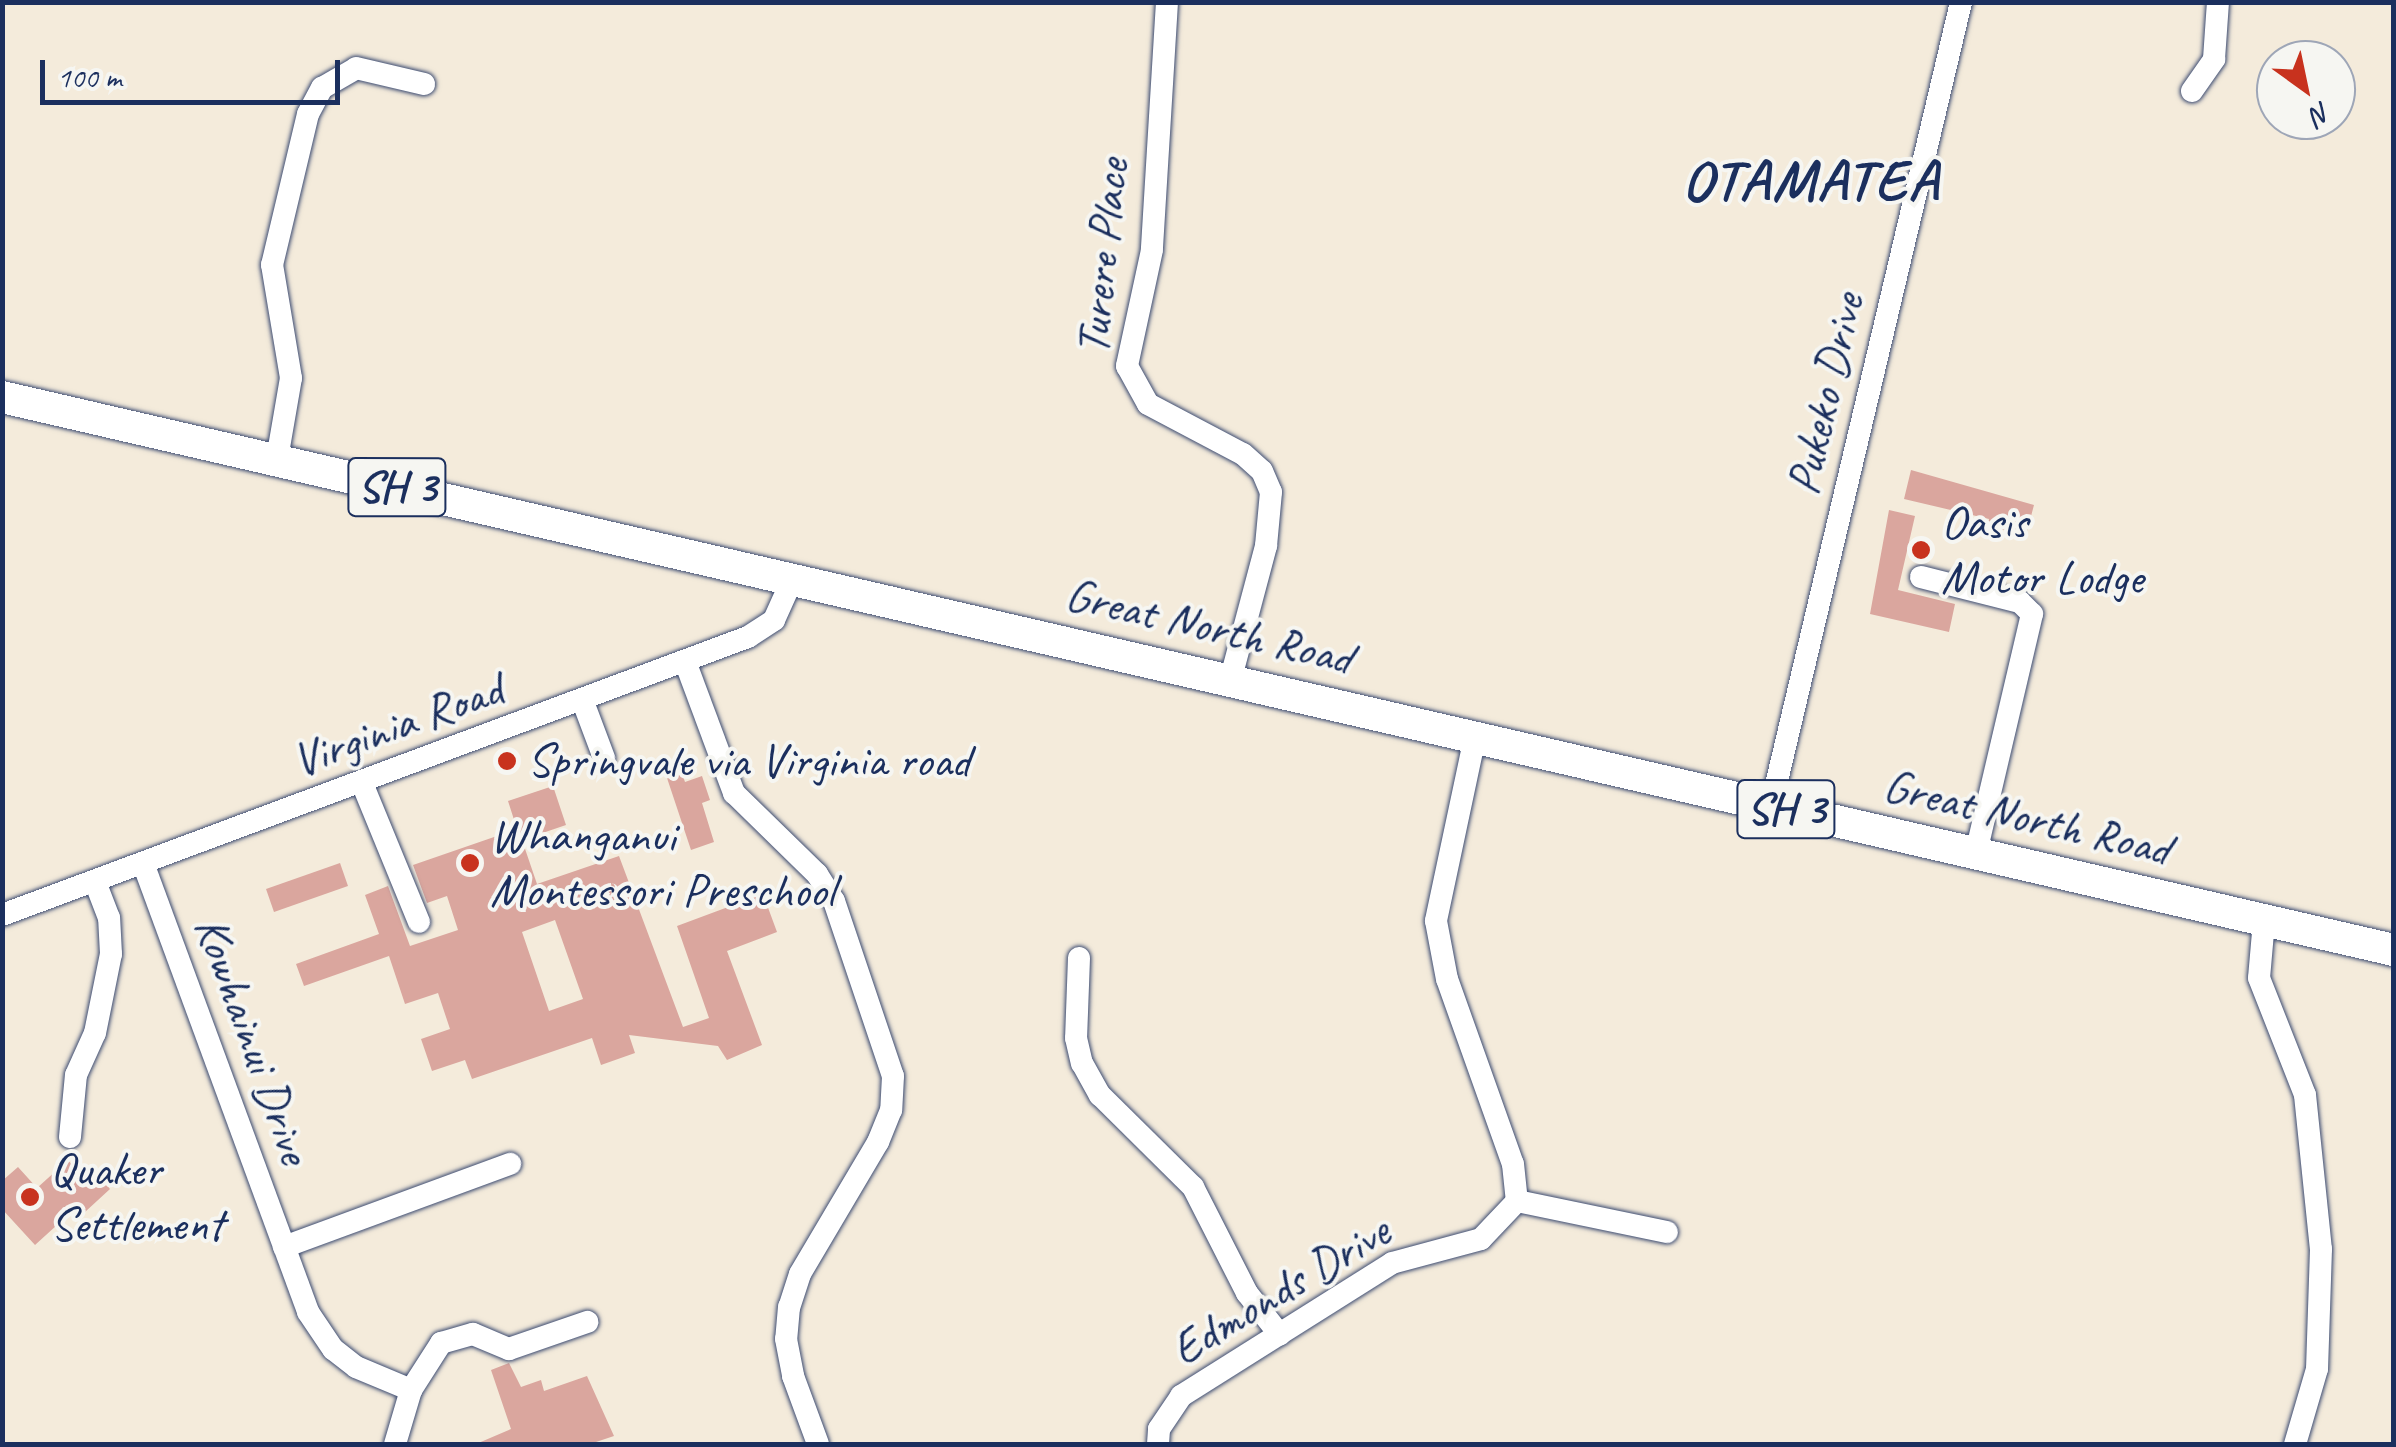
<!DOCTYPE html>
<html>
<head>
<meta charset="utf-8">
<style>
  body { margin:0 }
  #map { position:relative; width:2396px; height:1447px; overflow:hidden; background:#f4ebdb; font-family:Caveat,sans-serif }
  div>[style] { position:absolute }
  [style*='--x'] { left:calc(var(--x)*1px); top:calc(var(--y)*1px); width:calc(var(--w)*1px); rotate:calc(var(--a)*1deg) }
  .building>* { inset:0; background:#daa69e }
  .roads { filter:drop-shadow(0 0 2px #3c4b71) drop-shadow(0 0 2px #3c4b71) }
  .minor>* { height:22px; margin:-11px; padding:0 11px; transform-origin:11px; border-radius:11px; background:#fff }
  .highway>* { height:32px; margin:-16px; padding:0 16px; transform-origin:16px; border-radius:16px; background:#fff }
  .dots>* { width:28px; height:28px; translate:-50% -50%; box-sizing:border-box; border:5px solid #f6f6f2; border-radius:50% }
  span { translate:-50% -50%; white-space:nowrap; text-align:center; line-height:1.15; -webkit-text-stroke:8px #f6f6f2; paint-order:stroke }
  .shield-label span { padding:2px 8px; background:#f6f6f2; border:2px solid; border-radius:8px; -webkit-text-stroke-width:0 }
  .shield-label { font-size:45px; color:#1b2f5e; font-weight:700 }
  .street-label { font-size:48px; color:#1b2f5e }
  .poi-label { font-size:48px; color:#1b2f5e }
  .left { translate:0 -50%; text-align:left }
  .district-label { font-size:58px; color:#1b2f5e; font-weight:700; letter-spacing:2.5px }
  .frame { position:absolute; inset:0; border:5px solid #1b2f5e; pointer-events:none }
  .north { position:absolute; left:2256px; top:40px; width:100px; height:100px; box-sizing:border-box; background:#f6f6f2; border:2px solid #9ea6b7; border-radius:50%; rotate:147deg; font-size:28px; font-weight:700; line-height:40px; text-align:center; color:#1b2f5e }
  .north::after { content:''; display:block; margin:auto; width:35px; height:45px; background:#c8321e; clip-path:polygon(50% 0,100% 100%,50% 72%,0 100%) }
  .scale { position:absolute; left:40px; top:60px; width:300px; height:45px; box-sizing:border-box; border:5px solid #1b2f5e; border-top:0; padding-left:12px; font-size:30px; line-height:35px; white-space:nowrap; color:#1b2f5e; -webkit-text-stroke:8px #f6f6f2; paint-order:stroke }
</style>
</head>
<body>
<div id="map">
  <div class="building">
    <i style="clip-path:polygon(1911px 470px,2034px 505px,2026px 535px,1988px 526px,1989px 519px,1904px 499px)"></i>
    <i style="clip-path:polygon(1889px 510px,1915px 516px,1898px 590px,1955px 604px,1949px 632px,1870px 614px)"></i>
    <i style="clip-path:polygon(682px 773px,685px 782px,702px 776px,710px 800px,702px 803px,714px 842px,691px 850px,667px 778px)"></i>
    <i style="clip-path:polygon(evenodd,553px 786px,566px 825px,522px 840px,537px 884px,619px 856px,683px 1027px,709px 1018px,677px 926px,763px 894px,777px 932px,727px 951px,762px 1045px,727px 1060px,718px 1046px,629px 1035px,635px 1053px,601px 1065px,592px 1038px,472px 1079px,465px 1060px,432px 1071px,421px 1039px,450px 1029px,438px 993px,405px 1004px,389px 956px,304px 986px,296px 964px,379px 934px,365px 895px,388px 886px,410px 946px,458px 930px,447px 896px,427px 903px,413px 865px,517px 829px,508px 801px,553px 786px,555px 920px,583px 999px,549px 1011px,522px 932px,555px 920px)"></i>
    <i style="clip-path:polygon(340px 863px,348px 886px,274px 912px,266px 889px)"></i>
    <i style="clip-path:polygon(68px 1160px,83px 1178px,93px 1170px,110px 1189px,85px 1212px,79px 1205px,35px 1245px,2px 1209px,2px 1181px,18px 1167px,37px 1188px)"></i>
    <i style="clip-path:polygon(509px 1363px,521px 1387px,541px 1380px,544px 1391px,587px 1376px,614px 1436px,590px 1444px,476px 1444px,511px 1429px,491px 1370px)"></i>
  </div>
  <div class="roads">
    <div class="minor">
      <i style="--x:1167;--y:2;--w:248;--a:93.5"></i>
      <i style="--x:1152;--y:250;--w:119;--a:102.2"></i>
      <i style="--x:1127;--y:366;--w:43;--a:61.1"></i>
      <i style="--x:1148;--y:404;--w:107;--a:27.8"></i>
      <i style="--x:1243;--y:454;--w:25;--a:42"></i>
      <i style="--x:1262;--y:471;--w:23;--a:67"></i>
      <i style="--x:1271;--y:492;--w:54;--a:95.3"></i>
      <i style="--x:1266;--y:546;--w:140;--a:104.9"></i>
      <i style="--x:2192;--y:91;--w:39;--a:-55"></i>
      <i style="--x:2214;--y:59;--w:57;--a:-86"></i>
      <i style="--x:277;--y:459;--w:82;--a:-80.2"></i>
      <i style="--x:291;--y:378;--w:115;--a:-99.5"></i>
      <i style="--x:272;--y:265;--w:155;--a:-76.6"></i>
      <i style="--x:308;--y:114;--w:30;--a:-62"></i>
      <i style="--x:322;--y:88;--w:39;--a:-30"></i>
      <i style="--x:356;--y:68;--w:70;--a:13.2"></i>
      <i style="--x:1921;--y:577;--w:102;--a:14.2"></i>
      <i style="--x:2020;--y:602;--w:17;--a:45"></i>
      <i style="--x:2032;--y:614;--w:245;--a:103.2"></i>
      <i style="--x:686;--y:664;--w:138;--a:69.6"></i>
      <i style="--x:734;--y:793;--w:116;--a:44.3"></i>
      <i style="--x:817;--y:874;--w:32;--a:58"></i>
      <i style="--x:834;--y:901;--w:185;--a:71.4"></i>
      <i style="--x:893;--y:1076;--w:34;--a:93"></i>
      <i style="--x:891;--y:1110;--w:35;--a:112"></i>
      <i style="--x:878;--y:1142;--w:153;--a:120.6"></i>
      <i style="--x:800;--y:1274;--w:35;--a:108"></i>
      <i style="--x:789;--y:1307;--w:32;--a:95"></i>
      <i style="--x:786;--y:1339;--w:38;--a:79"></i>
      <i style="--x:793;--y:1376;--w:72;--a:69.8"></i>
      <i style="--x:583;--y:702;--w:60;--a:69.4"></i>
      <i style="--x:1475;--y:737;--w:188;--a:102"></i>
      <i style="--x:1436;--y:921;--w:59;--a:79.3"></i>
      <i style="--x:1447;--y:979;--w:196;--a:70.4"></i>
      <i style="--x:1513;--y:1164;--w:37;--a:84"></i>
      <i style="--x:1517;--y:1201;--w:153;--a:11.7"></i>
      <i style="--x:362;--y:783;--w:150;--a:67.7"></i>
      <i style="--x:1771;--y:806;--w:826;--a:-76.7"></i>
      <i style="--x:143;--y:863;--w:478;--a:69.8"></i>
      <i style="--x:308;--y:1312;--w:45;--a:56"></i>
      <i style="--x:333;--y:1349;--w:29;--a:38"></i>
      <i style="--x:356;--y:1367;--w:60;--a:22.7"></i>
      <i style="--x:2;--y:915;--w:796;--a:-20.44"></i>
      <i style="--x:748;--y:637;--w:31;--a:-33"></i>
      <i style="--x:774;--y:620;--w:44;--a:-65.8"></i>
      <i style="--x:2264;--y:921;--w:57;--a:95"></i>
      <i style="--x:2259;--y:978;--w:126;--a:68.5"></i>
      <i style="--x:2305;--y:1095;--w:155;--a:84.1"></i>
      <i style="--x:2321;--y:1249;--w:120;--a:91.9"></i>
      <i style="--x:2317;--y:1369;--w:78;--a:106.3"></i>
      <i style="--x:1079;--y:958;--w:80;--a:92.1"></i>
      <i style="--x:1076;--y:1038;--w:26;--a:77"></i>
      <i style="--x:1082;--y:1063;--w:37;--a:61"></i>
      <i style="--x:1100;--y:1095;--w:131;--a:44.7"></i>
      <i style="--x:1193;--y:1187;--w:119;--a:63"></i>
      <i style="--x:1247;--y:1293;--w:53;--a:51.8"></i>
      <i style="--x:70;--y:1137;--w:62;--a:-84.5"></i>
      <i style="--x:76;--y:1075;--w:46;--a:-65.7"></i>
      <i style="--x:95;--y:1033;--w:81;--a:-78.6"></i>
      <i style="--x:111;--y:954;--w:36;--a:-93"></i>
      <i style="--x:109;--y:918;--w:39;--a:-111"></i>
      <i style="--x:284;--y:1247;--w:241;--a:-20.2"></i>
      <i style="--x:395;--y:1444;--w:56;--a:-73.5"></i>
      <i style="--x:411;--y:1390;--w:56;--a:-57.4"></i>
      <i style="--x:441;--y:1343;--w:33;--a:-16"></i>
      <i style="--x:473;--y:1334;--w:39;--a:23"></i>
      <i style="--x:509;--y:1349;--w:83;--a:-19.1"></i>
      <i style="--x:1158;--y:1444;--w:15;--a:-86"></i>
      <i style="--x:1159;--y:1429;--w:40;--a:-56"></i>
      <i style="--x:1181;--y:1396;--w:249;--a:-32.2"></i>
      <i style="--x:1392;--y:1263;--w:92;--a:-15.1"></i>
      <i style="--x:1481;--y:1239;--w:52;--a:-46.5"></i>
    </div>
    <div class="highway">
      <i style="--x:2;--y:397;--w:2455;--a:13.02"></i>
    </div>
  </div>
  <div class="dots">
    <i style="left:1921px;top:550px;background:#c8321e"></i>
    <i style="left:507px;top:761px;background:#c8321e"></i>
    <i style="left:470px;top:863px;background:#c8321e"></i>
    <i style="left:30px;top:1197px;background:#c8321e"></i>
  </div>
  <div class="shield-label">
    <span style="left:397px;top:487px">SH 3</span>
    <span style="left:1786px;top:809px">SH 3</span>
  </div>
  <div class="street-label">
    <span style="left:1102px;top:257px;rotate:-84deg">Turere Place</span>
    <span style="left:1825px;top:394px;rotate:-77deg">Pukeko Drive</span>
    <span style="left:1209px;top:626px;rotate:13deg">Great North Road</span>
    <span style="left:397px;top:725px;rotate:-20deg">Virginia Road</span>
    <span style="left:2027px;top:817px;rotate:13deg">Great North Road</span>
    <span style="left:253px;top:1040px;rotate:70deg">Kowhainui Drive</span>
    <span style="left:1280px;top:1290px;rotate:-31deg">Edmonds Drive</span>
  </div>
  <div class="poi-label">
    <span class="left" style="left:1941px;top:550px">Oasis<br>Motor Lodge</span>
    <span class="left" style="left:527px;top:761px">Springvale via Virginia road</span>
    <span class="left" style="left:490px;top:863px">Whanganui<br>Montessori Preschool</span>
    <span class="left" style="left:50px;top:1197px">Quaker<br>Settlement</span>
  </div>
  <div class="district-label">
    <span style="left:1811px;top:180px">OTAMATEA</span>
  </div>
  <div class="frame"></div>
  <div class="north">N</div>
  <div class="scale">100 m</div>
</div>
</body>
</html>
